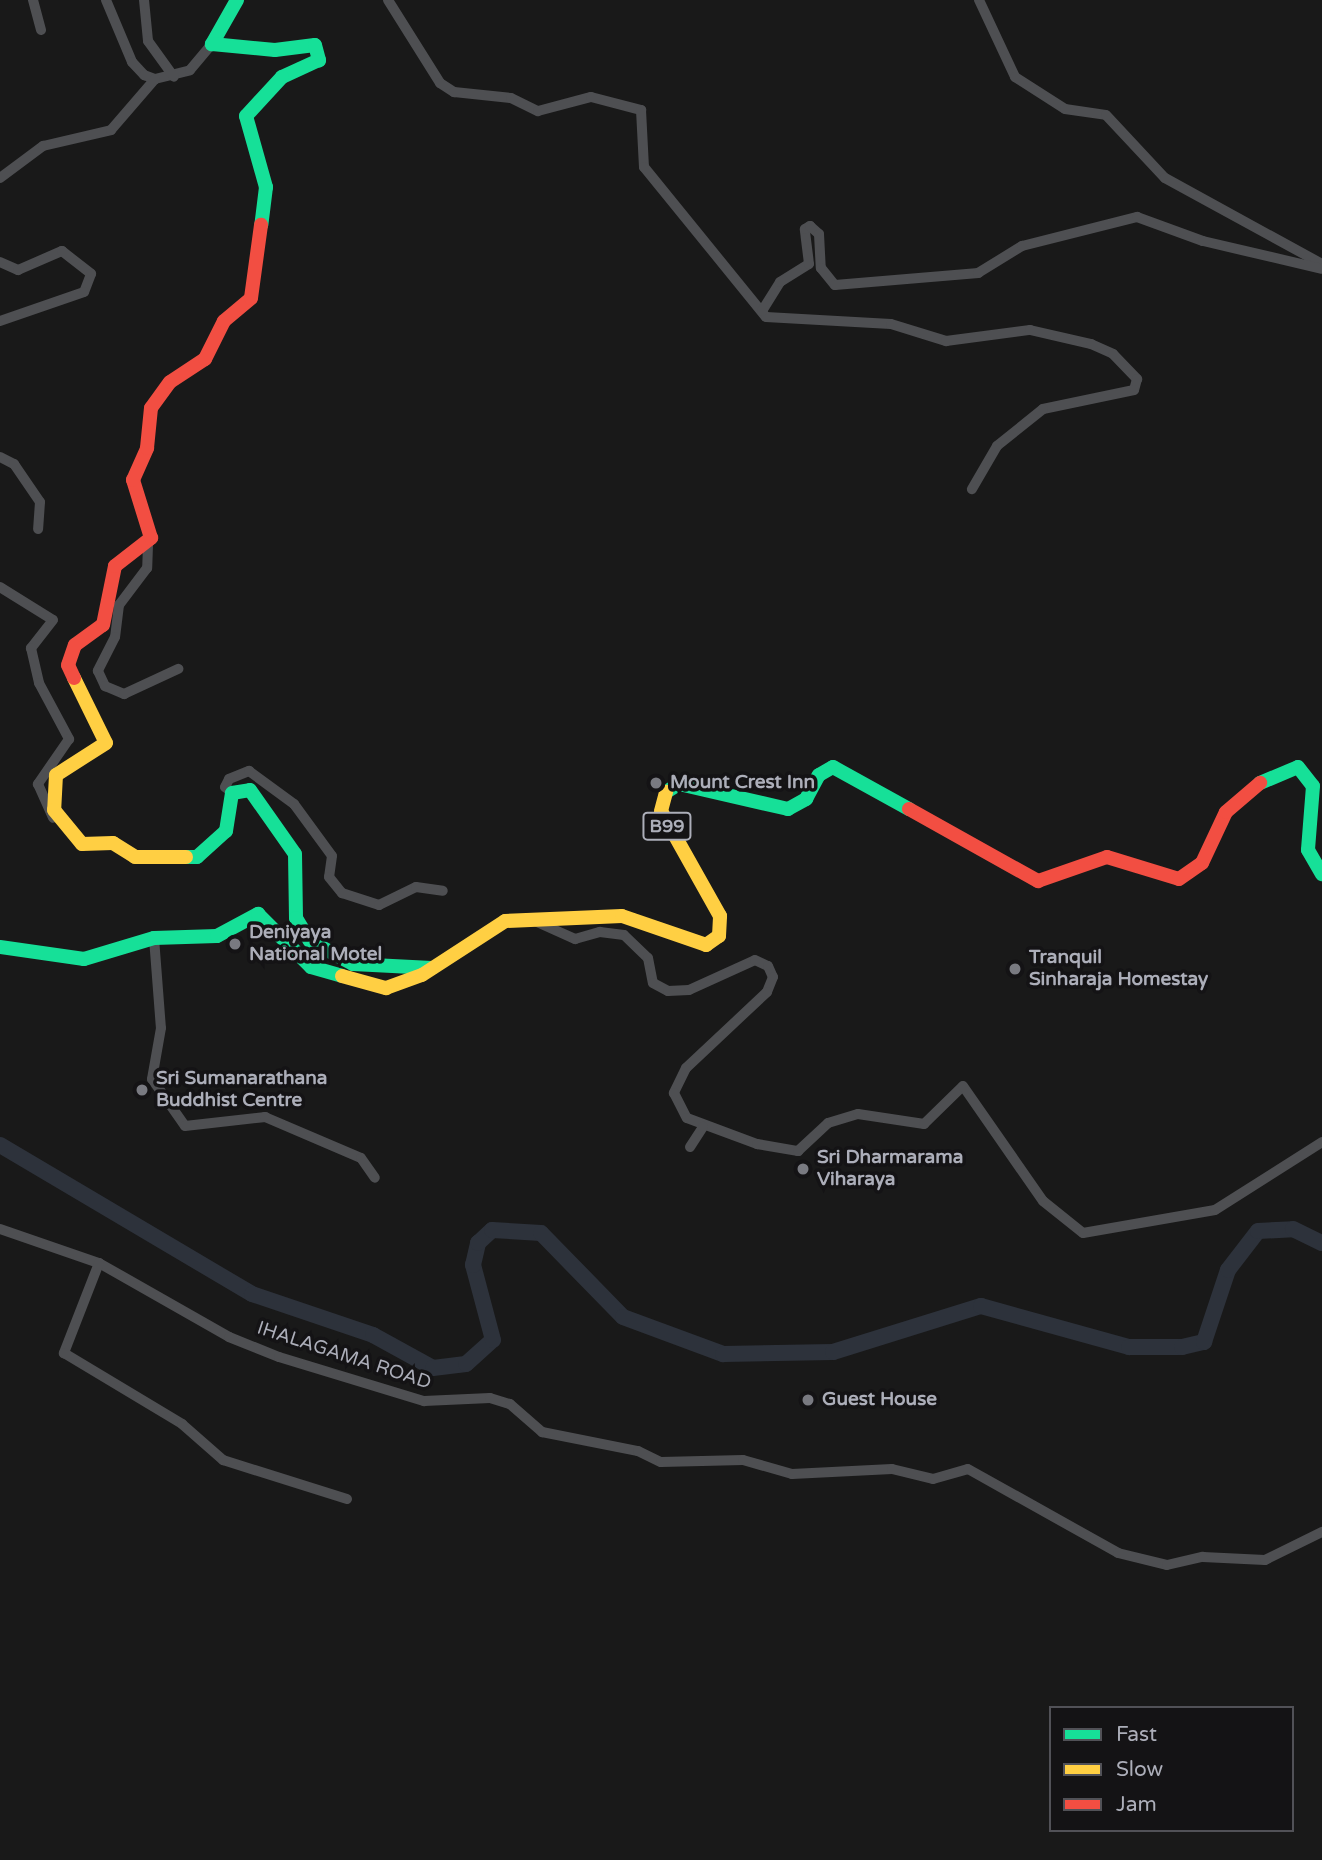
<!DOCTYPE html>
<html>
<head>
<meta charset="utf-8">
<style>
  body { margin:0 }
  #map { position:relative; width:1322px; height:1860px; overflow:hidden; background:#191919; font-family:"Varela Round",sans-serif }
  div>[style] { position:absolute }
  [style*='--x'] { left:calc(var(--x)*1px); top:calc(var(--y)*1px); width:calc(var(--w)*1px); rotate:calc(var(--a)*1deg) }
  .river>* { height:16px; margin:-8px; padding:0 8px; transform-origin:8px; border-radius:8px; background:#2d323b }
  .street>* { height:10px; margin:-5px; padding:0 5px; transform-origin:5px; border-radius:5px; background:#4e4f52 }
  .fast>* { height:14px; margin:-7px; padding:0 7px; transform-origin:7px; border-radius:7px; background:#16e098 }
  .slow>* { height:14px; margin:-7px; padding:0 7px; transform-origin:7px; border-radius:7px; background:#ffcf43 }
  .jam>* { height:14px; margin:-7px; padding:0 7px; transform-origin:7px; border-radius:7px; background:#f24e42 }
  .dots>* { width:19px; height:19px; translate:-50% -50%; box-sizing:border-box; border:4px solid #141315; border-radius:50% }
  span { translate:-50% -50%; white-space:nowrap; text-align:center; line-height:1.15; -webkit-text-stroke:7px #141315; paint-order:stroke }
  .shield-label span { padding:2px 5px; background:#141315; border:2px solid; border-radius:5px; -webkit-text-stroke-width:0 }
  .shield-label { font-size:18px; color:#acaeb9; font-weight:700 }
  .poi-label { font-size:19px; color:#acaeb9; font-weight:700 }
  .left { translate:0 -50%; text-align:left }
  .street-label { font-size:19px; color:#acaeb9 }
  .legend { position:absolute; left:1049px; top:1706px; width:245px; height:126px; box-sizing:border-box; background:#141315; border:2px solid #515157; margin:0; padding:9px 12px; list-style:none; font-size:21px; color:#acaeb9 }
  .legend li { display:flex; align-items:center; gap:14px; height:35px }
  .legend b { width:35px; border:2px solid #515157 }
</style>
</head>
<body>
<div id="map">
  <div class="river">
    <i style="--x:0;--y:1145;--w:293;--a:30.6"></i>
    <i style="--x:252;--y:1294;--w:128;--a:18.7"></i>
    <i style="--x:373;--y:1335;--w:68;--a:28.8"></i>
    <i style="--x:433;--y:1368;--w:33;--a:-7"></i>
    <i style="--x:466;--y:1364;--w:36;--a:-42"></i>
    <i style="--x:493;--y:1340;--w:78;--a:-104.9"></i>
    <i style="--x:473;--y:1265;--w:23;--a:-77"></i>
    <i style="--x:478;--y:1243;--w:19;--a:-43"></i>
    <i style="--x:492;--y:1230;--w:49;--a:3.5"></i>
    <i style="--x:541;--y:1233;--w:117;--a:45.7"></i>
    <i style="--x:623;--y:1317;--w:107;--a:20.3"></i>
    <i style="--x:723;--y:1354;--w:110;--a:-1"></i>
    <i style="--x:833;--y:1352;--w:155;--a:-17.3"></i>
    <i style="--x:981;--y:1306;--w:154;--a:15.5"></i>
    <i style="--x:1129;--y:1347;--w:53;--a:0"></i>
    <i style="--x:1182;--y:1347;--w:23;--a:-13"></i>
    <i style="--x:1204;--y:1342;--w:76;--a:-71.6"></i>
    <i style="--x:1228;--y:1270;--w:49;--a:-52.4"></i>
    <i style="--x:1258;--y:1231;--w:35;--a:-3"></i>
    <i style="--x:1293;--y:1229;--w:32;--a:26"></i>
  </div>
  <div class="street">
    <i style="--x:33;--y:0;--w:31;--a:75"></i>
    <i style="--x:106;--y:0;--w:67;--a:67.2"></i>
    <i style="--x:132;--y:62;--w:18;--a:47"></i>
    <i style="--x:144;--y:75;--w:12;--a:20"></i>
    <i style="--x:155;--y:79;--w:36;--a:-14"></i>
    <i style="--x:190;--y:70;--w:34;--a:-50"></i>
    <i style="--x:144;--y:0;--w:41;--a:84.4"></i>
    <i style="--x:148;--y:41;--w:44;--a:54.2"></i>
    <i style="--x:388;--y:0;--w:98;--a:57.9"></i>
    <i style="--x:440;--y:83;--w:17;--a:33"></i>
    <i style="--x:454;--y:92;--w:57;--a:6"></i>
    <i style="--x:511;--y:98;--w:30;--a:26"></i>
    <i style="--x:538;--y:111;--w:55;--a:-14.8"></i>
    <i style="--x:591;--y:97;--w:52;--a:14.6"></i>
    <i style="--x:641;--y:110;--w:57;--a:87"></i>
    <i style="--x:644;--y:167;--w:193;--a:50.9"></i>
    <i style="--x:766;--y:317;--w:125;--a:3.2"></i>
    <i style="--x:891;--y:324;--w:58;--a:17.2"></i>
    <i style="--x:946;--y:341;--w:85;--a:-7.5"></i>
    <i style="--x:1030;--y:330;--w:63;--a:12.9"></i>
    <i style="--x:1091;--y:344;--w:24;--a:24"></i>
    <i style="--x:1113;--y:354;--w:35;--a:46"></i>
    <i style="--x:1137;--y:379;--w:11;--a:105"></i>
    <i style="--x:1134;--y:390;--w:93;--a:168.2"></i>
    <i style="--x:1043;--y:409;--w:59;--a:141.2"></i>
    <i style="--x:997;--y:446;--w:50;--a:120.2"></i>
    <i style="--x:979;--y:0;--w:85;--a:64.9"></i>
    <i style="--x:1015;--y:77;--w:59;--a:32.6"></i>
    <i style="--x:1065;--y:109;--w:41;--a:8.3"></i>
    <i style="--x:1106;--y:115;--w:86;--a:46.9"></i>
    <i style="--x:1165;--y:178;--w:179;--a:28.7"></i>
    <i style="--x:0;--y:178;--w:54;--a:-36.7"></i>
    <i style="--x:43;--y:146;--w:70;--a:-13.2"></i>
    <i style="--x:111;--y:130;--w:67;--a:-49.2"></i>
    <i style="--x:0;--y:262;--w:20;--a:24"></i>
    <i style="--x:18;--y:270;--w:48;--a:-23.4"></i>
    <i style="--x:62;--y:251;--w:37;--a:38"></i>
    <i style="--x:91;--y:274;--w:19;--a:111"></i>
    <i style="--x:84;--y:292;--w:89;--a:161"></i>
    <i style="--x:762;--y:311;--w:34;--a:-58"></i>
    <i style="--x:780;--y:282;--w:34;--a:-32"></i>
    <i style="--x:809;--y:264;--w:35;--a:-97"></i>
    <i style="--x:805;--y:229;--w:6;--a:-31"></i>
    <i style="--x:810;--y:226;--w:12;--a:42"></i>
    <i style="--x:819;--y:234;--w:34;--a:87"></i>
    <i style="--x:821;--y:268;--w:22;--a:51"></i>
    <i style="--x:835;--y:285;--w:144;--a:-4.8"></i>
    <i style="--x:978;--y:273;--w:52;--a:-31.5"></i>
    <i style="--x:1022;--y:246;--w:119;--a:-14.2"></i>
    <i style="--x:1137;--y:217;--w:70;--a:20"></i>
    <i style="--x:1203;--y:241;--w:122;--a:13.2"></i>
    <i style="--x:0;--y:457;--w:16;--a:27"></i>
    <i style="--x:14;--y:464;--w:46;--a:55.6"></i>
    <i style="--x:40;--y:502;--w:27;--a:94"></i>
    <i style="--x:148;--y:545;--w:23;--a:92"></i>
    <i style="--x:147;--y:568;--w:46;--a:127.1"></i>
    <i style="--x:119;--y:605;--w:32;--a:97"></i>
    <i style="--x:115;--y:637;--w:38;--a:117"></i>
    <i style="--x:98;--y:671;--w:17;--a:65"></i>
    <i style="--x:105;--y:686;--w:21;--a:23"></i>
    <i style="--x:124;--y:694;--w:60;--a:-24.8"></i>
    <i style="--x:0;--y:587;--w:62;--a:31.9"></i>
    <i style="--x:53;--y:620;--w:36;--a:128"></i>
    <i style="--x:31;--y:648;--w:36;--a:77"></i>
    <i style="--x:39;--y:683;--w:64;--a:61.8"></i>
    <i style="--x:69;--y:739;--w:55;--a:124.6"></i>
    <i style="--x:38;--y:784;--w:37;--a:66"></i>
    <i style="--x:232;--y:793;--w:9;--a:-139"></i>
    <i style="--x:225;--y:787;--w:9;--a:-63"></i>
    <i style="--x:229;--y:779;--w:22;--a:-22"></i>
    <i style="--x:249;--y:771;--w:56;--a:36.3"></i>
    <i style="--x:294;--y:804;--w:64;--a:53.8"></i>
    <i style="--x:332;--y:856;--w:21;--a:98"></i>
    <i style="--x:329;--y:877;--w:21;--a:51"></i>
    <i style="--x:342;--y:893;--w:39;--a:18"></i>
    <i style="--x:379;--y:905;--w:41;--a:-25.9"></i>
    <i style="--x:416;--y:887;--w:27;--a:8"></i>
    <i style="--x:537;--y:922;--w:42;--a:24.1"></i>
    <i style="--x:575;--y:939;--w:26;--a:-16"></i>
    <i style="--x:600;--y:932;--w:24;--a:7"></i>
    <i style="--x:624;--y:935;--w:33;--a:44"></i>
    <i style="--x:648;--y:958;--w:25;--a:79"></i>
    <i style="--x:653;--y:983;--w:17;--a:28"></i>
    <i style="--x:668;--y:991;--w:21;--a:-3"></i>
    <i style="--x:689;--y:990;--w:72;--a:-24.4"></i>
    <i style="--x:755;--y:960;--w:14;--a:25"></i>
    <i style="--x:768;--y:966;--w:12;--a:66"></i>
    <i style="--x:773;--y:977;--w:16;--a:112"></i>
    <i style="--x:767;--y:992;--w:111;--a:136.8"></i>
    <i style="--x:686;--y:1068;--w:28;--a:116"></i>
    <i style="--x:674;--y:1093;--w:28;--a:63"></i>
    <i style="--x:687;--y:1118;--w:75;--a:20.4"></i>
    <i style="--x:757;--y:1144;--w:42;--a:9.7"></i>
    <i style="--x:798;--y:1151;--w:41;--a:-43"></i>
    <i style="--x:828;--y:1123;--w:31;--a:-17"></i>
    <i style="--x:858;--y:1114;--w:67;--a:8.6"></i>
    <i style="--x:924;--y:1124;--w:54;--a:-44.3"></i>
    <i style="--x:963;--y:1086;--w:140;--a:55.2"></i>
    <i style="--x:1043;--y:1201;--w:51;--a:38.7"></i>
    <i style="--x:1083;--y:1233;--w:134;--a:-9.9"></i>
    <i style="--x:1215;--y:1210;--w:127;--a:-32.4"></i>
    <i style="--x:154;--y:938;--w:90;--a:85.6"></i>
    <i style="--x:161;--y:1028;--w:52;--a:100"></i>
    <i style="--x:152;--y:1079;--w:57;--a:54.9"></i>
    <i style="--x:185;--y:1126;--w:81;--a:-6.4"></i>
    <i style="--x:265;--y:1117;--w:104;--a:23.1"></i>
    <i style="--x:361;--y:1158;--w:24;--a:55"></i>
    <i style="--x:690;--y:1147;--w:24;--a:-57"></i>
    <i style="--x:0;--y:1229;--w:105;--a:19"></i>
    <i style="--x:99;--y:1263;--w:150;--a:29.6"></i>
    <i style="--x:229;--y:1337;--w:54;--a:21.8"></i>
    <i style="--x:279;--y:1357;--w:152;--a:16.9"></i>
    <i style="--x:424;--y:1401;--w:66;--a:-2.6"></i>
    <i style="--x:490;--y:1398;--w:21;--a:17"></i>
    <i style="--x:510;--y:1404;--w:43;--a:41.2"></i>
    <i style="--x:542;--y:1432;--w:98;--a:11.2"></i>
    <i style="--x:638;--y:1451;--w:25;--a:26"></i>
    <i style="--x:661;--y:1462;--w:82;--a:-1.4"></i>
    <i style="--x:743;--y:1460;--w:51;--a:15.9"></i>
    <i style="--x:792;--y:1474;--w:100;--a:-2.9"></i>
    <i style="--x:892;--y:1469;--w:42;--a:13.7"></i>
    <i style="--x:933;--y:1479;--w:36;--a:-16"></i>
    <i style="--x:968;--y:1469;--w:172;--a:29.2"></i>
    <i style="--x:1118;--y:1553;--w:50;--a:13.8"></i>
    <i style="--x:1167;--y:1565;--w:37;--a:-13"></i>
    <i style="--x:1203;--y:1557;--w:62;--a:2.8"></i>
    <i style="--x:1265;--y:1560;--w:64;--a:-26.2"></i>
    <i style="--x:99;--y:1263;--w:97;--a:111.3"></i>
    <i style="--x:64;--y:1353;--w:138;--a:31"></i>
    <i style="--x:182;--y:1424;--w:55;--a:41.3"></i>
    <i style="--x:223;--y:1460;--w:130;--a:17.5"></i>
  </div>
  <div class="fast">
    <i style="--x:237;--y:0;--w:51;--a:119.6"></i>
    <i style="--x:212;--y:44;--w:63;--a:5.4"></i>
    <i style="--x:275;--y:50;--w:40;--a:-7.1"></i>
    <i style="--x:315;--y:45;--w:16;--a:75"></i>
    <i style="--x:319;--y:60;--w:41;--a:155.3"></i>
    <i style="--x:282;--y:77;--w:53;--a:132.7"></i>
    <i style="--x:246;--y:116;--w:74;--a:74.3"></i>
    <i style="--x:266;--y:187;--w:38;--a:97"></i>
    <i style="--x:1260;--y:783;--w:41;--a:-22.8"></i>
    <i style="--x:1298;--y:767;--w:24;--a:52"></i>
    <i style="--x:1313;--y:786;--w:64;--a:94.5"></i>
    <i style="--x:1308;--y:850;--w:28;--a:60"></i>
    <i style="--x:666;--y:792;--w:15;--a:-32"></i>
    <i style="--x:679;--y:784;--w:112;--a:12.9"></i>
    <i style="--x:788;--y:809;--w:21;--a:-29"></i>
    <i style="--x:806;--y:799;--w:27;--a:-62"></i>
    <i style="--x:819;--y:775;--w:16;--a:-30"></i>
    <i style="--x:833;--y:767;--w:87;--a:28.9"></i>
    <i style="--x:186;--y:857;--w:11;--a:0"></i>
    <i style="--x:197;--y:857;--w:39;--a:-42"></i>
    <i style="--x:226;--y:831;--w:38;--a:-81"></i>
    <i style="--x:232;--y:793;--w:18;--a:-9"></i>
    <i style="--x:250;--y:790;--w:78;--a:54.9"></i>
    <i style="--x:295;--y:854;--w:64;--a:89.1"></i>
    <i style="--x:296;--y:918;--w:27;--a:59"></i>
    <i style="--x:310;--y:941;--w:49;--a:28.1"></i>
    <i style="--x:353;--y:964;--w:79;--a:2.9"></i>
    <i style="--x:0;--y:947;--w:85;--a:8.1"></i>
    <i style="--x:84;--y:959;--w:73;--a:-16.7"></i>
    <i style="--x:154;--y:938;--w:63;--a:-1.8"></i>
    <i style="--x:217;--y:936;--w:47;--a:-28.2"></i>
    <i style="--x:258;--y:914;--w:75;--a:45"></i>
    <i style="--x:311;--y:967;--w:32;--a:16"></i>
  </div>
  <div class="slow">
    <i style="--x:74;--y:678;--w:72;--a:63.8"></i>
    <i style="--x:106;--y:743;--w:59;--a:147.4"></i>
    <i style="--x:56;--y:775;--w:35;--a:93"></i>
    <i style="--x:54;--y:810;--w:44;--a:50.5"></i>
    <i style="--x:82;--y:844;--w:31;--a:-2"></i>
    <i style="--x:113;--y:843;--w:26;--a:32"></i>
    <i style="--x:135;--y:857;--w:51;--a:0"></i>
    <i style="--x:342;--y:976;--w:46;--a:15.3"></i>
    <i style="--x:386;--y:988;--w:38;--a:-20"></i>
    <i style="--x:422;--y:975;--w:99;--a:-33"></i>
    <i style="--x:505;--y:921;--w:117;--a:-2.4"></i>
    <i style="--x:622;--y:916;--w:89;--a:19"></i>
    <i style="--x:706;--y:945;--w:16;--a:-35"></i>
    <i style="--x:719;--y:936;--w:20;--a:-87"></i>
    <i style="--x:720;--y:916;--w:120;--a:-119.3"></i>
    <i style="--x:661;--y:811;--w:20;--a:-75"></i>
  </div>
  <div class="jam">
    <i style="--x:74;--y:678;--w:14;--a:-115"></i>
    <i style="--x:68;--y:665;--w:21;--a:-71"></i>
    <i style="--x:75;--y:645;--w:34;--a:-36"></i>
    <i style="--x:103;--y:625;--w:60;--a:-78.5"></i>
    <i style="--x:115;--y:566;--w:46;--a:-37.9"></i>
    <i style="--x:151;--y:538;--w:61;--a:-107.2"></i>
    <i style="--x:133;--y:480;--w:35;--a:-66"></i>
    <i style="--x:147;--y:448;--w:40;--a:-84.3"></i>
    <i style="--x:151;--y:408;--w:32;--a:-54"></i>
    <i style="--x:170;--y:382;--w:42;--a:-33.3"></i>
    <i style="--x:205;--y:359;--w:42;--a:-63.4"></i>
    <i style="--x:224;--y:321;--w:35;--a:-40"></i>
    <i style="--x:251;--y:298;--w:74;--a:-82.2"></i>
    <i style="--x:909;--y:809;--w:148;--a:29.2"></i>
    <i style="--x:1038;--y:881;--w:73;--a:-19.2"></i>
    <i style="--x:1107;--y:857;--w:75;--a:17"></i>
    <i style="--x:1179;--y:879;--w:28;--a:-35"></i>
    <i style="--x:1202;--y:863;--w:56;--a:-64.8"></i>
    <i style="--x:1226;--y:812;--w:45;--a:-40.5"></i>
  </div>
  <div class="dots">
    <i style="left:656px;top:783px;background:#797a81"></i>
    <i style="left:235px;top:944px;background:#797a81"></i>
    <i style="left:1015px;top:969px;background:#797a81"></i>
    <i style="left:142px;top:1090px;background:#797a81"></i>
    <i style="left:803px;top:1169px;background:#797a81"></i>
    <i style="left:808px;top:1400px;background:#797a81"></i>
  </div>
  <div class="shield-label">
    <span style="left:667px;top:826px">B99</span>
  </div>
  <div class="poi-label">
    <span class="left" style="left:670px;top:783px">Mount Crest Inn</span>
    <span class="left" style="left:249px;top:944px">Deniyaya<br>National Motel</span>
    <span class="left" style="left:1029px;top:969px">Tranquil<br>Sinharaja Homestay</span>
    <span class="left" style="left:156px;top:1090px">Sri Sumanarathana<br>Buddhist Centre</span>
    <span class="left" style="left:817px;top:1169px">Sri Dharmarama<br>Viharaya</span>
    <span class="left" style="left:822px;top:1400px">Guest House</span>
  </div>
  <div class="street-label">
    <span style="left:344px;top:1356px;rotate:18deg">IHALAGAMA ROAD</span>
  </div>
  <ul class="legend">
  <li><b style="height:9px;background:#16e098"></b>Fast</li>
  <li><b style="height:9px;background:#ffcf43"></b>Slow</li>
  <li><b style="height:9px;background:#f24e42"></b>Jam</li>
  </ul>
</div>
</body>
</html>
